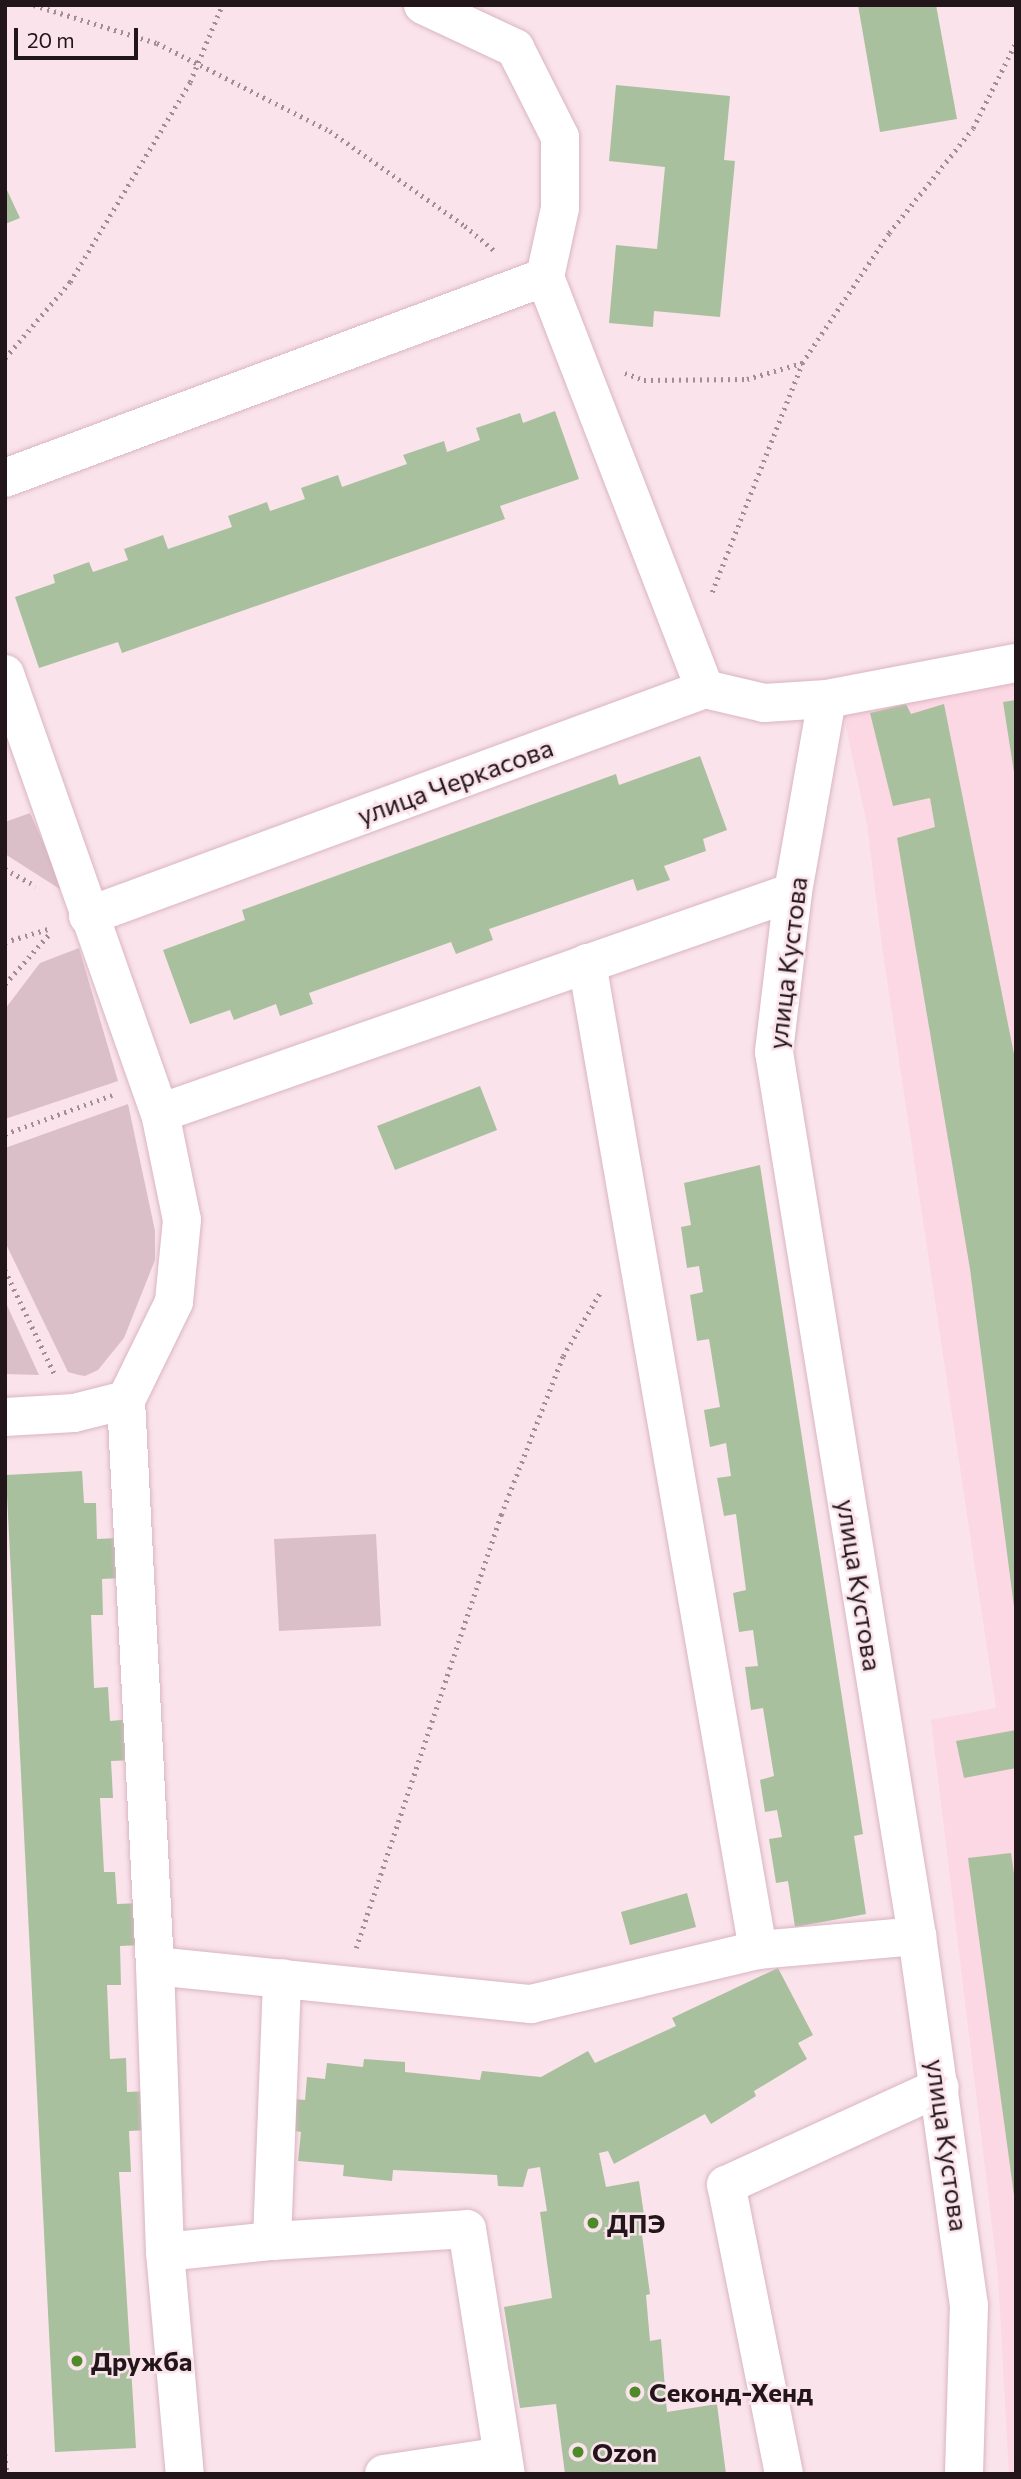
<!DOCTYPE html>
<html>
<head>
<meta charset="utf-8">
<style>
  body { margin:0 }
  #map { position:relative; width:1021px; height:2479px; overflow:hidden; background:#fae3eb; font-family:Commissioner,sans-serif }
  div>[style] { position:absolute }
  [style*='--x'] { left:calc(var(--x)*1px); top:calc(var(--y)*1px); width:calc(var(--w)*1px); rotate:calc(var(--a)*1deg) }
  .built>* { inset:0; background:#fcd7e4 }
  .green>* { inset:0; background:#dabfc9 }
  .building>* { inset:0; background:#a9c09e }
  .path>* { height:4.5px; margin-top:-2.25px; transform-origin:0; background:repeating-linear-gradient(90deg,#a18e95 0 2px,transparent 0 7px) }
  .roads { filter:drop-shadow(0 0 2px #d9b5c2) drop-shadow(0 0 2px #d9b5c2) }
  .minor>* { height:38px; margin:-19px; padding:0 19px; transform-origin:19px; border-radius:19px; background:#fff }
  .dots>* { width:19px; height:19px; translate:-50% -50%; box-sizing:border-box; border:4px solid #fae3eb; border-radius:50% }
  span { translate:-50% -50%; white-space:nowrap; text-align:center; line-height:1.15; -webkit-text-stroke:5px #fae3eb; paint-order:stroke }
  .street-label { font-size:26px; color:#22161a }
  .poi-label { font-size:26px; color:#22161a; font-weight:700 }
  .left { translate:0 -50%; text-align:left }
  .frame { position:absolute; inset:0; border:7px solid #22161a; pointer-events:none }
  .scale { position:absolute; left:14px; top:28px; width:124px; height:32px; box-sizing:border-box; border:4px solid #22161a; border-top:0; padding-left:9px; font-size:21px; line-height:24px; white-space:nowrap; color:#22161a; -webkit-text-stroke:5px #fae3eb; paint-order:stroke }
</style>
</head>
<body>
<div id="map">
  <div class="built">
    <i style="clip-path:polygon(1016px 676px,1016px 2474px,1009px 2474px,998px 2275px,931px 1720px,996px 1708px,882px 946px,867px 824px,842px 709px)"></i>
  </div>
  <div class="green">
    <i style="clip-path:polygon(30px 813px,66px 893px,5px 854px,5px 822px)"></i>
    <i style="clip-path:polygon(79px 948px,118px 1081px,5px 1119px,5px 1009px,40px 963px)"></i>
    <i style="clip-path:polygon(128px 1104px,155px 1231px,155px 1260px,124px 1338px,98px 1370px,85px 1376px,79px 1375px,68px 1372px,5px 1242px,5px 1148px)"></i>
    <i style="clip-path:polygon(5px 1301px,39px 1375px,5px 1374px)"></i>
    <i style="clip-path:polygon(376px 1534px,381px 1626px,279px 1631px,274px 1539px)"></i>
  </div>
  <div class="building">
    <i style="clip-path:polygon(858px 5px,936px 5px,957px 119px,880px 132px)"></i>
    <i style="clip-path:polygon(616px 85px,730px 96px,724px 160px,735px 161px,720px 317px,654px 311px,653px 327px,609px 323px,616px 245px,657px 249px,665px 167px,609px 161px)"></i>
    <i style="clip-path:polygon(5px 186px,20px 218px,5px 224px)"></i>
    <i style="clip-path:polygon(555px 411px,579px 479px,500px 506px,505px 519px,122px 653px,118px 642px,39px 668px,15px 597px,55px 583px,53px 575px,89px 562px,93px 572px,128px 560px,124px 549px,163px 535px,168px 549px,232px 527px,228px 516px,267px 502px,270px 511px,305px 499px,301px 488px,338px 475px,342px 487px,407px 464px,403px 455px,444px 441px,447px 452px,480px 440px,476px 428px,520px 413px,523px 423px)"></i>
    <i style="clip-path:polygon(1016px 700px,1016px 772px,1014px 772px,1003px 702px)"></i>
    <i style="clip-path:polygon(906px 704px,911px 714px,944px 704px,1016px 1064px,1016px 1622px,970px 1269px,897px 838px,935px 827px,930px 798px,893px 806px,870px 713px)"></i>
    <i style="clip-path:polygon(700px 756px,727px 830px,703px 839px,706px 851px,664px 866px,670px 880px,637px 891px,633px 879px,489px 929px,493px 940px,456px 954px,451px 942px,309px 993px,313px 1004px,280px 1016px,276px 1004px,234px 1020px,230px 1010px,190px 1024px,163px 950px,245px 920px,242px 910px,616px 774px,619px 785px)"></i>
    <i style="clip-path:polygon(480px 1086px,497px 1130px,395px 1170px,377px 1126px)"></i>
    <i style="clip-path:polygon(760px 1165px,863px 1834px,854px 1836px,866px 1914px,795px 1927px,788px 1881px,776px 1883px,769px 1839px,782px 1837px,777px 1810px,765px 1812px,760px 1780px,774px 1776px,763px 1708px,751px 1710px,745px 1667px,758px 1666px,753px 1630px,739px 1632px,733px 1593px,746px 1590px,736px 1514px,724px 1516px,717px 1478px,731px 1476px,726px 1443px,710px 1447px,704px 1410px,720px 1407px,709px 1339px,697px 1341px,690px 1295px,703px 1292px,699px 1266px,687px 1268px,681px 1227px,691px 1225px,684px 1183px)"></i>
    <i style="clip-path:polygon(82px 1471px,84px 1503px,96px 1503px,97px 1539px,119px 1538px,121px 1578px,102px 1579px,103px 1615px,91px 1615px,94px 1688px,108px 1687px,110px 1721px,132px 1719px,134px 1760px,111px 1761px,113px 1798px,100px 1798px,104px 1872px,115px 1872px,117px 1904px,141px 1903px,143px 1945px,120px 1946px,121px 1985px,107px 1985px,110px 2059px,126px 2058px,127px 2092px,148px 2091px,150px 2130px,129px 2131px,131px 2172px,119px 2172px,136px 2448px,55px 2452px,6px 1475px)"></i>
    <i style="clip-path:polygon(1016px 1730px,1016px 1768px,964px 1778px,956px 1741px)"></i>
    <i style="clip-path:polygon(1011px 1853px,1016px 1888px,1014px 2195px,968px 1858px)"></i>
    <i style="clip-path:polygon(687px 1893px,696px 1927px,630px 1945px,621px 1912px)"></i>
    <i style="clip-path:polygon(778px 1968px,813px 2035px,798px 2043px,807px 2059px,754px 2091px,756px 2096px,711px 2124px,705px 2114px,614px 2164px,608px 2151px,599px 2153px,606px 2187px,639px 2181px,647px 2235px,642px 2235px,650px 2294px,646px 2295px,650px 2341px,661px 2339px,667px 2412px,717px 2404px,726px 2474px,565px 2474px,556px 2404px,520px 2408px,504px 2307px,552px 2298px,540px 2212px,547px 2211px,540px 2167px,528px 2169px,523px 2187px,498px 2186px,497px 2175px,393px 2170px,392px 2181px,343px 2176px,344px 2165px,298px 2161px,301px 2132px,290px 2130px,294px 2099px,305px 2100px,307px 2077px,325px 2079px,327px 2063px,363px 2067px,364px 2059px,405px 2062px,405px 2072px,480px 2080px,482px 2071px,541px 2077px,588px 2051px,595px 2063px,676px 2026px,672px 2018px)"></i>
  </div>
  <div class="path">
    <i style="--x:34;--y:5;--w:129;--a:17.2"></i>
    <i style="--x:157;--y:43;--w:194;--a:27"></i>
    <i style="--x:330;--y:131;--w:165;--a:35.1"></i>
    <i style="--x:465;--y:226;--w:40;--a:40"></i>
    <i style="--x:5;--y:358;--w:100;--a:-49.5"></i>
    <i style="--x:70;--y:282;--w:233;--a:-59"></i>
    <i style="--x:190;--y:82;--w:83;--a:-67.4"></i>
    <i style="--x:625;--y:373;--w:20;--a:20"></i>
    <i style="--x:644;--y:380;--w:103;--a:-0.6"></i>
    <i style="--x:747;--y:379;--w:57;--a:-16.2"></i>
    <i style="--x:712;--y:592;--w:246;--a:-68.5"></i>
    <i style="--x:802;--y:363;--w:156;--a:-56.2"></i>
    <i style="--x:889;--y:233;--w:134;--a:-51.3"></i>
    <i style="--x:973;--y:128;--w:96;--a:-63.4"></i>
    <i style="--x:5;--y:869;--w:35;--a:29"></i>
    <i style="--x:5;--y:942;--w:48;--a:-16.9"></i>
    <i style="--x:5;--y:984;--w:69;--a:-48.5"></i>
    <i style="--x:5;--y:1134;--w:114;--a:-20"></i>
    <i style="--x:5;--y:1270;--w:116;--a:64.5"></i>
    <i style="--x:356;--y:1948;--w:457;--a:-71.5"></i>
    <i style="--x:501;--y:1515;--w:171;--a:-68.7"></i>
    <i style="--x:563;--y:1356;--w:75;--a:-59.7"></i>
    <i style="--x:5;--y:2454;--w:20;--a:84"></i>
  </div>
  <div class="roads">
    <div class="minor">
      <i style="--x:423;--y:5;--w:102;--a:25.1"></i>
      <i style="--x:515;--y:48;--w:100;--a:63.2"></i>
      <i style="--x:560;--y:137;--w:71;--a:90"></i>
      <i style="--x:560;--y:208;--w:71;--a:102.3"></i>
      <i style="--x:5;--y:478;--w:576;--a:-20.42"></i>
      <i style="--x:545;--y:277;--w:442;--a:68.8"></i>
      <i style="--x:5;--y:674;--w:466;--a:70.6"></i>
      <i style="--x:160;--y:1113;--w:109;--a:78.4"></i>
      <i style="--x:182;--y:1220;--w:82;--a:95.6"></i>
      <i style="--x:174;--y:1302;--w:109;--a:116.1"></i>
      <i style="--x:126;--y:1400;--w:54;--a:166"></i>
      <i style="--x:74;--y:1413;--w:69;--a:176.7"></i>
      <i style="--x:827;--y:699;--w:196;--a:100"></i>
      <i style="--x:793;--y:892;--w:161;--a:96.8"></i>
      <i style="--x:774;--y:1052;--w:895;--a:80.81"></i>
      <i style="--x:917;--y:1936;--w:373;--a:82"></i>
      <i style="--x:969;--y:2305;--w:169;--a:91.7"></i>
      <i style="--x:88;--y:916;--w:657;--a:-20.2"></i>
      <i style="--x:705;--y:689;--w:61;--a:13.3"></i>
      <i style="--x:764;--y:703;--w:63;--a:-3.6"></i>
      <i style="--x:827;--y:699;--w:192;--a:-10.8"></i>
      <i style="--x:587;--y:963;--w:1002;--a:80.17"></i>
      <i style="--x:758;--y:1950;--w:160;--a:-5"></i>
      <i style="--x:160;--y:1113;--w:670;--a:-19.25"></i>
      <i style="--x:126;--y:1400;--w:567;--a:87.07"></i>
      <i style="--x:155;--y:1966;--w:286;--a:88"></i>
      <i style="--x:165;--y:2252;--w:223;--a:84.9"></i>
      <i style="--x:155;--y:1966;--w:378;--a:5.8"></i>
      <i style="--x:531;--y:2004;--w:233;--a:-13.4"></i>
      <i style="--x:272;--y:2241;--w:263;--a:-87.8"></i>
      <i style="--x:165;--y:2252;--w:108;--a:-5.9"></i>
      <i style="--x:272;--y:2241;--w:195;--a:-3.5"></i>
      <i style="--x:467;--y:2229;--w:248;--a:81"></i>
      <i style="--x:384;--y:2474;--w:120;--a:-8.6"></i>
      <i style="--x:784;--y:2474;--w:295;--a:-101.3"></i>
      <i style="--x:726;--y:2185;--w:235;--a:-24.6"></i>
    </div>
  </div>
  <div class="dots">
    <i style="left:593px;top:2223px;background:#4e8a27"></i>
    <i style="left:77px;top:2361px;background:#4e8a27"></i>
    <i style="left:635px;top:2392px;background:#4e8a27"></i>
    <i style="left:578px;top:2452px;background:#4e8a27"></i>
  </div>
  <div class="street-label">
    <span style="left:455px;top:781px;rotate:-20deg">улица Черкасова</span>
    <span style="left:787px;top:963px;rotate:-83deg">улица Кустова</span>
    <span style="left:860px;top:1585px;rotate:81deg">улица Кустова</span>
    <span style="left:948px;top:2145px;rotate:82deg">улица Кустова</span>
  </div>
  <div class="poi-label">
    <span class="left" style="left:607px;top:2223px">ДПЭ</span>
    <span class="left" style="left:91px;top:2361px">Дружба</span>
    <span class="left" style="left:649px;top:2392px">Секонд-Хенд</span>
    <span class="left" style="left:592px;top:2452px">Ozon</span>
  </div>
  <div class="frame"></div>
  <div class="scale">20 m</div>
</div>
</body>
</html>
